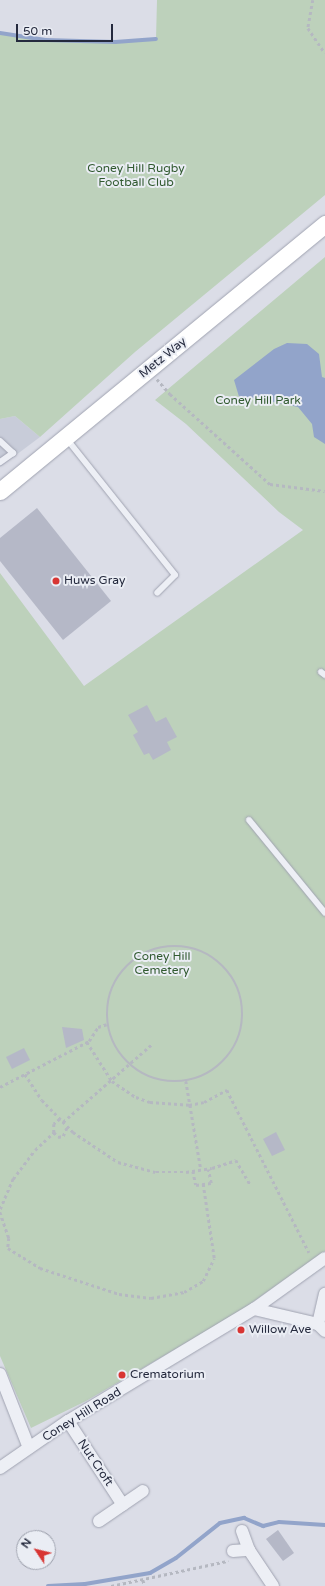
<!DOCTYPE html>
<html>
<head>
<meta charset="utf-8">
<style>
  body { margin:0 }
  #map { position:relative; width:325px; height:1586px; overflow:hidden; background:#dbdde7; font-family:"Varela Round",sans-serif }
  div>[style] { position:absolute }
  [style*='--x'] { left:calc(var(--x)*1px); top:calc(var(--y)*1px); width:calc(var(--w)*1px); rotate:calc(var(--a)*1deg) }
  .built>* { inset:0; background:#c8ccd9 }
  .green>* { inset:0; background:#bdd1bb }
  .water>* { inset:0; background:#92a4ca }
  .stream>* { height:4px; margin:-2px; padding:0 2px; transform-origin:2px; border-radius:2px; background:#92a4ca }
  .building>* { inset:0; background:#b5b8c7 }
  .path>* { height:2.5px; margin-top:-1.25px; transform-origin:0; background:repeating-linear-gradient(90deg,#b5b8c1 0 3px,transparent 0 6px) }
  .path>.ring { margin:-1.25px; padding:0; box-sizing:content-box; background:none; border:2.5px solid #b5b8c1; border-radius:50% }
  .roads { filter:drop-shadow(0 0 1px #a0a3b1) drop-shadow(0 0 1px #a0a3b1) }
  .lane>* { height:6px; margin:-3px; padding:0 3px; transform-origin:3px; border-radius:3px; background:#edeff5 }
  .street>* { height:12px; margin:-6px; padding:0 6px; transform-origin:6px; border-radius:6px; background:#edeff5 }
  .secondary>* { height:17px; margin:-8.5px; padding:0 8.5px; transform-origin:8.5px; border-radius:8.5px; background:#fff }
  .dots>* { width:11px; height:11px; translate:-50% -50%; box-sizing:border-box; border:2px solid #eaedf4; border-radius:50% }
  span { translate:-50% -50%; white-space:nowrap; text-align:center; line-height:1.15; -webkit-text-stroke:4px #eaedf4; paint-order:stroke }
  .park-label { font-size:12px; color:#315a30 }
  .street-label { font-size:12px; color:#24293d }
  .poi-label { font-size:12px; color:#24293d }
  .left { translate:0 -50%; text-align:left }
  .north { position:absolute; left:16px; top:1530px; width:40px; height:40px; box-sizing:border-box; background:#eaedf4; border:1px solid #9b9fab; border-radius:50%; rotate:305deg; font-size:11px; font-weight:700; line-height:16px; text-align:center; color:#24293d }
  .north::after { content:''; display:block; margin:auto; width:14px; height:18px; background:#d83533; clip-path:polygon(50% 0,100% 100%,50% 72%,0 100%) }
  .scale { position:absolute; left:16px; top:24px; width:97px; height:18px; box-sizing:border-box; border:2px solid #24293d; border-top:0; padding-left:5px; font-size:12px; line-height:14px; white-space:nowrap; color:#24293d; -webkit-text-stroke:3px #eaedf4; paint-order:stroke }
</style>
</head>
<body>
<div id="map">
  <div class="built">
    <i style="clip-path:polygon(15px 416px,40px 437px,0 467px,0 419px)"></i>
  </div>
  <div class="green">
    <i style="clip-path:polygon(157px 0,325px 0,325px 195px,135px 352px,40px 437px,15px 416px,0 419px,0 33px,45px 40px,115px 42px,156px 39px)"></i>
    <i style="clip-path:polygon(325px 257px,325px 1251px,236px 1314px,86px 1401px,31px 1428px,0 1356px,0 573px,84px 686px,303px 530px,279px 512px,186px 424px,155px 400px)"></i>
  </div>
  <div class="water">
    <i style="clip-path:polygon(287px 343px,307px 344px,319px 354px,322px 377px,325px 378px,325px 444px,314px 437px,312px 424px,298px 407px,254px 398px,240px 400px,234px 380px,274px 349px)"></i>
  </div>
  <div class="stream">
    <i style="--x:0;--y:33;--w:46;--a:8.8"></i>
    <i style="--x:45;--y:40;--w:70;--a:1.6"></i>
    <i style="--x:115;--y:42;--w:41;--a:-4.2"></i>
    <i style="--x:48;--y:1586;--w:37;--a:-3"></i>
    <i style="--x:85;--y:1584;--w:66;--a:-9.6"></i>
    <i style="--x:150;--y:1573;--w:30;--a:-30"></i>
    <i style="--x:176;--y:1558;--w:56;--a:-38.5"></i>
    <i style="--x:220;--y:1523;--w:25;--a:-12"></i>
    <i style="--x:244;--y:1518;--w:21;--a:23"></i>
    <i style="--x:263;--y:1526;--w:16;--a:-14"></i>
    <i style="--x:279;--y:1522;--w:46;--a:3.7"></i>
  </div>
  <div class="building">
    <i style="clip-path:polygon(37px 508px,111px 601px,63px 640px,0 561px,0 538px)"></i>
    <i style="clip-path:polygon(147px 705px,156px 722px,166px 717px,177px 737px,167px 742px,171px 750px,153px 760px,149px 753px,144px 755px,133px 735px,138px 732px,128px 715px)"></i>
    <i style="clip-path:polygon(62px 1027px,82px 1029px,84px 1040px,66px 1048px)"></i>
    <i style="clip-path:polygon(24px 1048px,30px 1060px,12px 1069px,6px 1057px)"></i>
    <i style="clip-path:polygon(276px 1132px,285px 1150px,272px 1156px,263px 1139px)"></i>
    <i style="clip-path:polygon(278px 1530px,294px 1553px,283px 1561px,266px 1539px)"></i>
  </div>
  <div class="path">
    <i style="--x:313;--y:0;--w:28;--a:100"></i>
    <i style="--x:308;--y:28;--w:30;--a:56"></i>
    <i style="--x:157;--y:379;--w:20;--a:49"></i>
    <i style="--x:170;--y:394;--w:135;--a:42"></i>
    <i style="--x:270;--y:484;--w:55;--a:7.3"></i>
    <i class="ring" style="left:107px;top:946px;width:133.5px;height:133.5px"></i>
    <i style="--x:87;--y:1042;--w:46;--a:57.3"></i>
    <i style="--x:112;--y:1081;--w:29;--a:34"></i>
    <i style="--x:136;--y:1097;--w:15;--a:20"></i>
    <i style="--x:150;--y:1102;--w:39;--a:4"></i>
    <i style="--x:189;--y:1105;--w:15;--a:-11"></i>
    <i style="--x:204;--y:1102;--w:26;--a:-28"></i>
    <i style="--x:227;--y:1090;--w:182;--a:63.2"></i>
    <i style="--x:25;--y:1074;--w:31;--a:57"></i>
    <i style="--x:42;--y:1100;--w:45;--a:45.9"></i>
    <i style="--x:73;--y:1132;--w:54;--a:33.7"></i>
    <i style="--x:118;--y:1162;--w:39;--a:15"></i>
    <i style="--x:156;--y:1172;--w:30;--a:0"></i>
    <i style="--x:186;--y:1172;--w:26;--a:-9"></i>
    <i style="--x:212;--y:1168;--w:25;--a:-18"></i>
    <i style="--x:236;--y:1160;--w:28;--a:60"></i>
    <i style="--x:186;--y:1081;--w:90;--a:80.4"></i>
    <i style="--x:0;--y:1087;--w:100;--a:-27.3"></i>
    <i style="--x:89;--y:1041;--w:17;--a:-57"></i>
    <i style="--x:98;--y:1027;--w:9;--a:-18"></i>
    <i style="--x:60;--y:1119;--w:8;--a:140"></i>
    <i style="--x:54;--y:1124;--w:8;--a:90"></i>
    <i style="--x:54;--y:1132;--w:6;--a:51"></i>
    <i style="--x:58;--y:1137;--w:5;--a:-11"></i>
    <i style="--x:63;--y:1136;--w:10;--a:-66"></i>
    <i style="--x:63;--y:1122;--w:117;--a:-41.2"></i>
    <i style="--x:193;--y:1171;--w:14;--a:78"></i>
    <i style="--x:196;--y:1185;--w:15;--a:-8"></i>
    <i style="--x:211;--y:1183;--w:14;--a:-102"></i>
    <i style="--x:0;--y:1209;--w:33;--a:-67"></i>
    <i style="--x:13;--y:1179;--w:36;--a:-53"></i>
    <i style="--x:35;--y:1150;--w:26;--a:-43"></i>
    <i style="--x:0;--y:1212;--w:28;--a:71"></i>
    <i style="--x:9;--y:1238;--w:10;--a:96"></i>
    <i style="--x:8;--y:1248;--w:38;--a:32"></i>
    <i style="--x:40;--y:1268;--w:83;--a:18.2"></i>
    <i style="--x:119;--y:1294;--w:32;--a:7"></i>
    <i style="--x:151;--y:1298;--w:34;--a:-10"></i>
    <i style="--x:184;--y:1292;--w:22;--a:-30"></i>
    <i style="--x:203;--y:1281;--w:25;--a:-64"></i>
    <i style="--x:214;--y:1258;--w:75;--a:-98.5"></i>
    <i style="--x:143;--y:1580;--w:6;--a:72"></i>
    <i style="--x:111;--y:1586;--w:120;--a:-12.1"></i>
  </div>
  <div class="roads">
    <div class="lane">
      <i style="--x:66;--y:438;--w:175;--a:51.5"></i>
      <i style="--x:175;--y:575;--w:25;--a:135"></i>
      <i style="--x:0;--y:441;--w:18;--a:43"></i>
      <i style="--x:13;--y:453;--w:16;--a:145"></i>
      <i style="--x:321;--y:672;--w:5;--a:37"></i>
      <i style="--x:249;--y:820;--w:120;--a:50.7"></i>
    </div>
    <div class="street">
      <i style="--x:254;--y:1309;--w:66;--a:13.2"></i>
      <i style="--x:318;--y:1324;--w:10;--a:45"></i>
      <i style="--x:318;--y:1324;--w:31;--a:-77"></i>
      <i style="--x:0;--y:1374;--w:79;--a:68.6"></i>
      <i style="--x:68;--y:1421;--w:100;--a:56.8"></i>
      <i style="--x:0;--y:1468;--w:83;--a:-34.7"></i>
      <i style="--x:68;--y:1421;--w:217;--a:-31.1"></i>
      <i style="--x:254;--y:1309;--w:87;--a:-35.7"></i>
      <i style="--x:99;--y:1521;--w:53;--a:-34.3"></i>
      <i style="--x:242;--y:1531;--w:20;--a:70"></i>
      <i style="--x:249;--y:1550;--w:43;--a:56.3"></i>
      <i style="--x:233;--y:1551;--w:16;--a:-4"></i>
    </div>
    <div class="secondary">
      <i style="--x:0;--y:491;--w:421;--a:-39.4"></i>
    </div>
  </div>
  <div class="dots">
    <i style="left:56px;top:581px;background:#d83533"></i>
    <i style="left:241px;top:1330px;background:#d83533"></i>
    <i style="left:122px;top:1375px;background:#d83533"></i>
  </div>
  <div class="park-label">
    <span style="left:136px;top:176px">Coney Hill Rugby<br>Football Club</span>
    <span style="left:258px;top:401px">Coney Hill Park</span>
    <span style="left:162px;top:964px">Coney Hill<br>Cemetery</span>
  </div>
  <div class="street-label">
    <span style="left:163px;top:358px;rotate:-39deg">Metz Way</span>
    <span style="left:82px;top:1415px;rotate:-32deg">Coney Hill Road</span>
    <span style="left:95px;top:1463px;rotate:56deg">Nut Croft</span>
  </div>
  <div class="poi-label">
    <span class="left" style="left:64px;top:581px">Huws Gray</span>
    <span class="left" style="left:249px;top:1330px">Willow Ave</span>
    <span class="left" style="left:130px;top:1375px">Crematorium</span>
  </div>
  <div class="north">N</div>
  <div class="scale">50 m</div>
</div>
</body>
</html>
